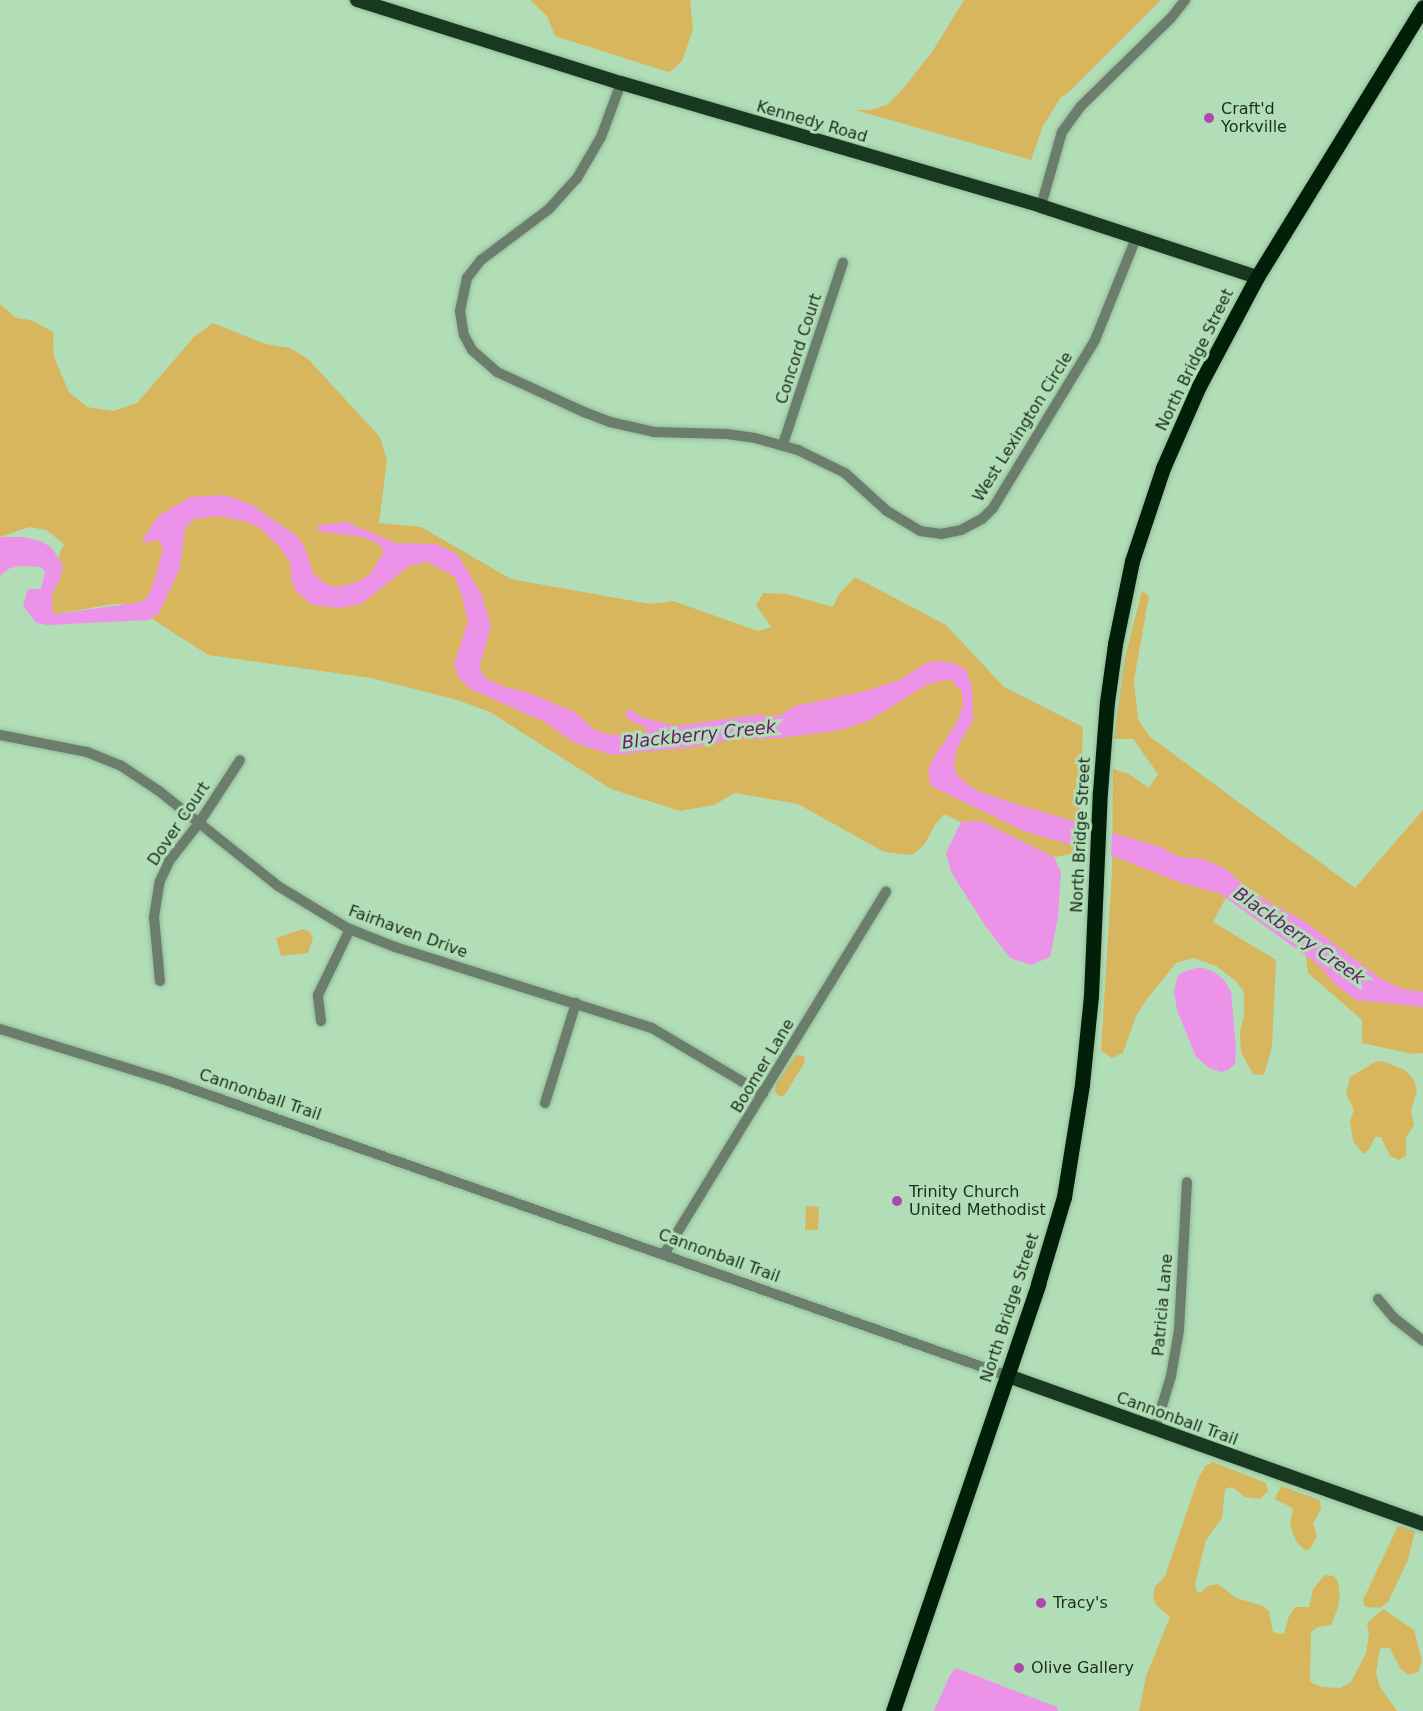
<!DOCTYPE html>
<html>
<head>
<meta charset="utf-8">
<style>
  body { margin:0 }
  #map { position:relative; width:1423px; height:1711px; overflow:hidden; background:#b1deb7; font-family:"DejaVu Sans",sans-serif }
  div>[style] { position:absolute }
  [style*='--x'] { left:calc(var(--x)*1px); top:calc(var(--y)*1px); width:calc(var(--w)*1px); rotate:calc(var(--a)*1deg) }
  .green>* { inset:0; background:#d8b65e }
  .water>* { inset:0; background:#ed92e9 }
  .pier>* { inset:0; background:#b1deb7 }
  .roads { filter:drop-shadow(0 0 2px #93bb98) drop-shadow(0 0 2px #93bb98) }
  .minor>* { height:10px; margin:-5px; padding:0 5px; transform-origin:5px; border-radius:5px; background:#6b7d6d }
  .major>* { height:14px; margin:-7px; padding:0 7px; transform-origin:7px; border-radius:7px; background:#18391f }
  .highway>* { height:15px; margin:-7.5px; padding:0 7.5px; transform-origin:7.5px; border-radius:7.5px; background:#022009 }
  .dots>* { width:16px; height:16px; translate:-50% -50%; box-sizing:border-box; border:3px solid #b1deb7; border-radius:50% }
  span { translate:-50% -50%; white-space:nowrap; text-align:center; line-height:1.15; -webkit-text-stroke:6px #b1deb7; paint-order:stroke }
  .poi-label { font-size:16px; color:#1c2d1e }
  .left { translate:0 -50%; text-align:left }
  .street-label { font-size:16px; color:#1c2d1e }
  .water-label { font-size:18px; color:#6a1a69; font-style:italic }
</style>
</head>
<body>
<div id="map">
  <div class="green">
    <i style="clip-path:polygon(530px 0,690px 0,693px 29px,682px 61px,670px 72px,665px 71px,555px 36px,547px 16px)"></i>
    <i style="clip-path:polygon(964px 0,1161px 0,1067px 94px,1061px 97px,1043px 126px,1031px 160px,855px 110px,872px 110px,888px 104px,902px 90px,932px 52px)"></i>
    <i style="clip-path:polygon(0 304px,16px 318px,31px 320px,53px 332px,54px 357px,69px 392px,87px 407px,113px 411px,137px 403px,194px 337px,213px 323px,265px 344px,290px 348px,309px 360px,380px 437px,387px 460px,379px 523px,421px 527px,511px 579px,650px 604px,673px 601px,758px 631px,771px 627px,756px 605px,763px 593px,787px 594px,833px 607px,839px 594px,855px 577px,946px 625px,1004px 687px,1083px 727px,1079px 853px,1054px 857px,981px 821px,961px 822px,944px 814px,935px 825px,924px 845px,912px 855px,884px 852px,798px 804px,735px 793px,714px 805px,680px 811px,611px 789px,490px 712px,457px 700px,371px 678px,208px 655px,129px 604px,113px 604px,56px 614px,52px 610px,52px 594px,60px 579px,63px 566px,58px 557px,64px 544px,46px 530px,29px 527px,0 537px)"></i>
    <i style="clip-path:polygon(1142px 591px,1149px 596px,1134px 680px,1138px 719px,1149px 736px,1355px 888px,1423px 810px,1423px 1053px,1413px 1054px,1362px 1043px,1362px 1020px,1308px 973px,1302px 926px,1236px 879px,1213px 922px,1276px 960px,1272px 1047px,1264px 1075px,1253px 1074px,1241px 1052px,1240px 1032px,1244px 1015px,1244px 992px,1236px 981px,1216px 966px,1194px 958px,1176px 963px,1147px 999px,1136px 1016px,1123px 1053px,1112px 1058px,1101px 1051px,1112px 872px,1113px 769px,1129px 774px,1149px 788px,1158px 774px,1133px 739px,1114px 739px,1125px 657px)"></i>
    <i style="clip-path:polygon(303px 929px,310px 932px,313px 938px,308px 953px,281px 956px,276px 938px)"></i>
    <i style="clip-path:polygon(796px 1055px,804px 1056px,805px 1062px,784px 1096px,779px 1096px,775px 1092px,776px 1084px)"></i>
    <i style="clip-path:polygon(1382px 1061px,1405px 1070px,1414px 1080px,1417px 1091px,1411px 1111px,1414px 1125px,1406px 1137px,1406px 1156px,1399px 1160px,1390px 1156px,1381px 1137px,1375px 1137px,1370px 1148px,1363px 1154px,1353px 1141px,1350px 1121px,1354px 1110px,1346px 1094px,1350px 1077px,1375px 1062px)"></i>
    <i style="clip-path:polygon(806px 1206px,819px 1207px,818px 1230px,805px 1230px)"></i>
    <i style="clip-path:polygon(1213px 1462px,1266px 1483px,1268px 1491px,1260px 1499px,1245px 1497px,1232px 1487px,1225px 1489px,1222px 1518px,1206px 1540px,1195px 1584px,1196px 1590px,1200px 1593px,1208px 1586px,1218px 1584px,1236px 1598px,1263px 1606px,1269px 1611px,1273px 1632px,1281px 1634px,1284px 1633px,1289px 1616px,1295px 1607px,1309px 1607px,1313px 1589px,1325px 1575px,1334px 1576px,1338px 1582px,1340px 1596px,1338px 1608px,1331px 1625px,1318px 1627px,1311px 1632px,1310px 1682px,1322px 1687px,1340px 1688px,1351px 1682px,1366px 1653px,1369px 1634px,1367px 1623px,1383px 1609px,1414px 1630px,1422px 1661px,1418px 1672px,1408px 1675px,1400px 1668px,1390px 1648px,1380px 1648px,1376px 1673px,1380px 1687px,1397px 1711px,1139px 1711px,1146px 1676px,1170px 1617px,1156px 1605px,1153px 1596px,1155px 1587px,1165px 1576px,1198px 1479px,1205px 1466px)"></i>
    <i style="clip-path:polygon(1281px 1486px,1320px 1500px,1321px 1509px,1313px 1524px,1317px 1536px,1310px 1549px,1305px 1550px,1297px 1543px,1290px 1526px,1293px 1508px,1275px 1499px)"></i>
    <i style="clip-path:polygon(1398px 1526px,1415px 1531px,1408px 1560px,1388px 1602px,1380px 1608px,1365px 1607px,1363px 1600px)"></i>
  </div>
  <div class="water">
    <i style="clip-path:polygon(225px 495px,251px 504px,298px 537px,306px 550px,313px 573px,327px 585px,340px 587px,360px 581px,371px 573px,384px 551px,377px 543px,363px 537px,323px 532px,317px 529px,319px 525px,346px 522px,396px 543px,436px 544px,457px 554px,482px 595px,491px 627px,480px 664px,481px 672px,487px 679px,505px 687px,529px 693px,575px 712px,593px 729px,609px 735px,645px 733px,648px 729px,628px 719px,625px 713px,629px 709px,643px 718px,676px 726px,756px 715px,778px 716px,795px 706px,862px 692px,900px 680px,926px 663px,939px 661px,954px 663px,966px 670px,972px 687px,973px 720px,957px 748px,954px 765px,957px 775px,967px 784px,980px 792px,1013px 803px,1160px 847px,1179px 857px,1202px 859px,1226px 869px,1251px 892px,1304px 921px,1381px 979px,1403px 989px,1423px 992px,1423px 1007px,1356px 1000px,1336px 985px,1320px 966px,1219px 893px,1184px 884px,1121px 859px,1026px 832px,931px 786px,928px 772px,931px 762px,957px 722px,963px 705px,962px 692px,950px 679px,928px 684px,868px 721px,841px 730px,781px 738px,736px 739px,695px 747px,612px 755px,575px 743px,543px 721px,470px 689px,458px 677px,454px 665px,468px 621px,463px 600px,455px 577px,428px 562px,411px 565px,361px 604px,339px 608px,312px 605px,295px 590px,291px 577px,290px 562px,278px 545px,260px 528px,247px 522px,219px 516px,194px 519px,185px 528px,180px 568px,159px 613px,149px 620px,48px 625px,36px 623px,23px 606px,28px 589px,41px 589px,45px 572px,41px 567px,19px 566px,8px 569px,0 576px,0 537px,23px 537px,41px 541px,52px 548px,63px 566px,60px 579px,52px 594px,52px 610px,56px 614px,141px 602px,148px 596px,154px 582px,163px 548px,159px 540px,143px 543px,143px 540px,157px 517px,190px 497px)"></i>
    <i style="clip-path:polygon(981px 821px,1054px 857px,1061px 872px,1058px 917px,1050px 957px,1031px 965px,1010px 958px,986px 927px,951px 872px,946px 853px,961px 822px)"></i>
    <i style="clip-path:polygon(1196px 968px,1204px 968px,1214px 972px,1224px 980px,1231px 992px,1236px 1048px,1235px 1064px,1228px 1070px,1221px 1072px,1209px 1068px,1196px 1057px,1177px 1010px,1174px 991px,1177px 978px,1181px 973px)"></i>
    <i style="clip-path:polygon(956px 1668px,1057px 1707px,1058px 1711px,934px 1711px,950px 1675px)"></i>
  </div>
  <div class="pier">
    <i style="clip-path:polygon(1088px 824px,1112px 831px,1111px 859px,1087px 852px)"></i>
  </div>
  <div class="roads">
    <div class="minor">
      <i style="--x:621;--y:83;--w:58;--a:110.3"></i>
      <i style="--x:601;--y:137;--w:48;--a:120.3"></i>
      <i style="--x:577;--y:178;--w:42;--a:132.1"></i>
      <i style="--x:549;--y:209;--w:85;--a:143.1"></i>
      <i style="--x:481;--y:260;--w:23;--a:128"></i>
      <i style="--x:467;--y:278;--w:34;--a:102"></i>
      <i style="--x:460;--y:311;--w:24;--a:81"></i>
      <i style="--x:464;--y:335;--w:17;--a:62"></i>
      <i style="--x:472;--y:350;--w:33;--a:41"></i>
      <i style="--x:497;--y:372;--w:96;--a:24.7"></i>
      <i style="--x:584;--y:412;--w:28;--a:21"></i>
      <i style="--x:610;--y:422;--w:45;--a:12.8"></i>
      <i style="--x:654;--y:432;--w:73;--a:1.6"></i>
      <i style="--x:727;--y:434;--w:28;--a:8"></i>
      <i style="--x:755;--y:438;--w:45;--a:15.6"></i>
      <i style="--x:798;--y:450;--w:52;--a:26.1"></i>
      <i style="--x:845;--y:473;--w:57;--a:42.1"></i>
      <i style="--x:887;--y:511;--w:39;--a:31"></i>
      <i style="--x:920;--y:531;--w:21;--a:8"></i>
      <i style="--x:941;--y:534;--w:20;--a:-11"></i>
      <i style="--x:961;--y:530;--w:24;--a:-28"></i>
      <i style="--x:982;--y:519;--w:16;--a:-45"></i>
      <i style="--x:993;--y:508;--w:197;--a:-58.7"></i>
      <i style="--x:1095;--y:340;--w:110;--a:-68.1"></i>
      <i style="--x:1041;--y:206;--w:77;--a:-74.2"></i>
      <i style="--x:1062;--y:132;--w:32;--a:-54"></i>
      <i style="--x:1081;--y:106;--w:126;--a:-44.4"></i>
      <i style="--x:1171;--y:18;--w:23;--a:-52"></i>
      <i style="--x:783;--y:444;--w:191;--a:-71.7"></i>
      <i style="--x:0;--y:735;--w:89;--a:11.1"></i>
      <i style="--x:87;--y:752;--w:35;--a:22"></i>
      <i style="--x:120;--y:765;--w:47;--a:33.7"></i>
      <i style="--x:159;--y:791;--w:152;--a:38.6"></i>
      <i style="--x:278;--y:886;--w:81;--a:31.3"></i>
      <i style="--x:347;--y:928;--w:52;--a:21.6"></i>
      <i style="--x:395;--y:947;--w:269;--a:17.5"></i>
      <i style="--x:652;--y:1028;--w:129;--a:30.7"></i>
      <i style="--x:160;--y:981;--w:64;--a:-95.4"></i>
      <i style="--x:154;--y:917;--w:36;--a:-81"></i>
      <i style="--x:160;--y:881;--w:23;--a:-65"></i>
      <i style="--x:170;--y:860;--w:47;--a:-51.9"></i>
      <i style="--x:199;--y:823;--w:75;--a:-56.9"></i>
      <i style="--x:321;--y:1021;--w:26;--a:-97"></i>
      <i style="--x:318;--y:995;--w:73;--a:-64.1"></i>
      <i style="--x:0;--y:1029;--w:177;--a:17.1"></i>
      <i style="--x:169;--y:1081;--w:889;--a:19.37"></i>
      <i style="--x:545;--y:1103;--w:105;--a:-72.8"></i>
      <i style="--x:664;--y:1254;--w:425;--a:-58.5"></i>
      <i style="--x:1378;--y:1299;--w:25;--a:50"></i>
      <i style="--x:1394;--y:1318;--w:37;--a:38"></i>
      <i style="--x:1155;--y:1429;--w:55;--a:-73.2"></i>
      <i style="--x:1171;--y:1376;--w:47;--a:-80.1"></i>
      <i style="--x:1179;--y:1330;--w:148;--a:-86.9"></i>
    </div>
    <div class="major">
      <i style="--x:357;--y:0;--w:277;--a:17.5"></i>
      <i style="--x:621;--y:83;--w:438;--a:16.3"></i>
      <i style="--x:1041;--y:206;--w:227;--a:18.2"></i>
      <i style="--x:1008;--y:1376;--w:441;--a:19.6"></i>
    </div>
    <div class="highway">
      <i style="--x:893;--y:1711;--w:451;--a:-71.2"></i>
      <i style="--x:1038;--y:1284;--w:91;--a:-73.4"></i>
      <i style="--x:1064;--y:1197;--w:114;--a:-80.9"></i>
      <i style="--x:1082;--y:1084;--w:89;--a:-84.2"></i>
      <i style="--x:1091;--y:995;--w:203;--a:-87.5"></i>
      <i style="--x:1100;--y:792;--w:90;--a:-85.6"></i>
      <i style="--x:1107;--y:702;--w:59;--a:-82.1"></i>
      <i style="--x:1115;--y:644;--w:85;--a:-78.4"></i>
      <i style="--x:1132;--y:561;--w:98;--a:-71.6"></i>
      <i style="--x:1163;--y:468;--w:90;--a:-66.3"></i>
      <i style="--x:1199;--y:386;--w:123;--a:-62"></i>
      <i style="--x:1257;--y:277;--w:317;--a:-58.4"></i>
    </div>
  </div>
  <div class="dots">
    <i style="left:1209px;top:118px;background:#ae48ac"></i>
    <i style="left:897px;top:1201px;background:#ae48ac"></i>
    <i style="left:1041px;top:1603px;background:#ae48ac"></i>
    <i style="left:1019px;top:1668px;background:#ae48ac"></i>
  </div>
  <div class="poi-label">
    <span class="left" style="left:1221px;top:118px">Craft'd<br>Yorkville</span>
    <span class="left" style="left:909px;top:1201px">Trinity Church<br>United Methodist</span>
    <span class="left" style="left:1053px;top:1603px">Tracy's</span>
    <span class="left" style="left:1031px;top:1668px">Olive Gallery</span>
  </div>
  <div class="street-label">
    <span style="left:812px;top:122px;rotate:16deg">Kennedy Road</span>
    <span style="left:799px;top:349px;rotate:-72deg">Concord Court</span>
    <span style="left:1195px;top:360px;rotate:-64deg">North Bridge Street</span>
    <span style="left:1023px;top:427px;rotate:-58deg">West Lexington Circle</span>
    <span style="left:179px;top:824px;rotate:-56deg">Dover Court</span>
    <span style="left:1081px;top:835px;rotate:-87deg">North Bridge Street</span>
    <span style="left:408px;top:932px;rotate:20deg">Fairhaven Drive</span>
    <span style="left:763px;top:1066px;rotate:-59deg">Boomer Lane</span>
    <span style="left:260px;top:1095px;rotate:19deg">Cannonball Trail</span>
    <span style="left:719px;top:1256px;rotate:20deg">Cannonball Trail</span>
    <span style="left:1163px;top:1305px;rotate:-85deg">Patricia Lane</span>
    <span style="left:1010px;top:1308px;rotate:-72deg">North Bridge Street</span>
    <span style="left:1177px;top:1419px;rotate:20deg">Cannonball Trail</span>
  </div>
  <div class="water-label">
    <span style="left:699px;top:735px;rotate:-6deg">Blackberry Creek</span>
    <span style="left:1299px;top:936px;rotate:35deg">Blackberry Creek</span>
  </div>
</div>
</body>
</html>
